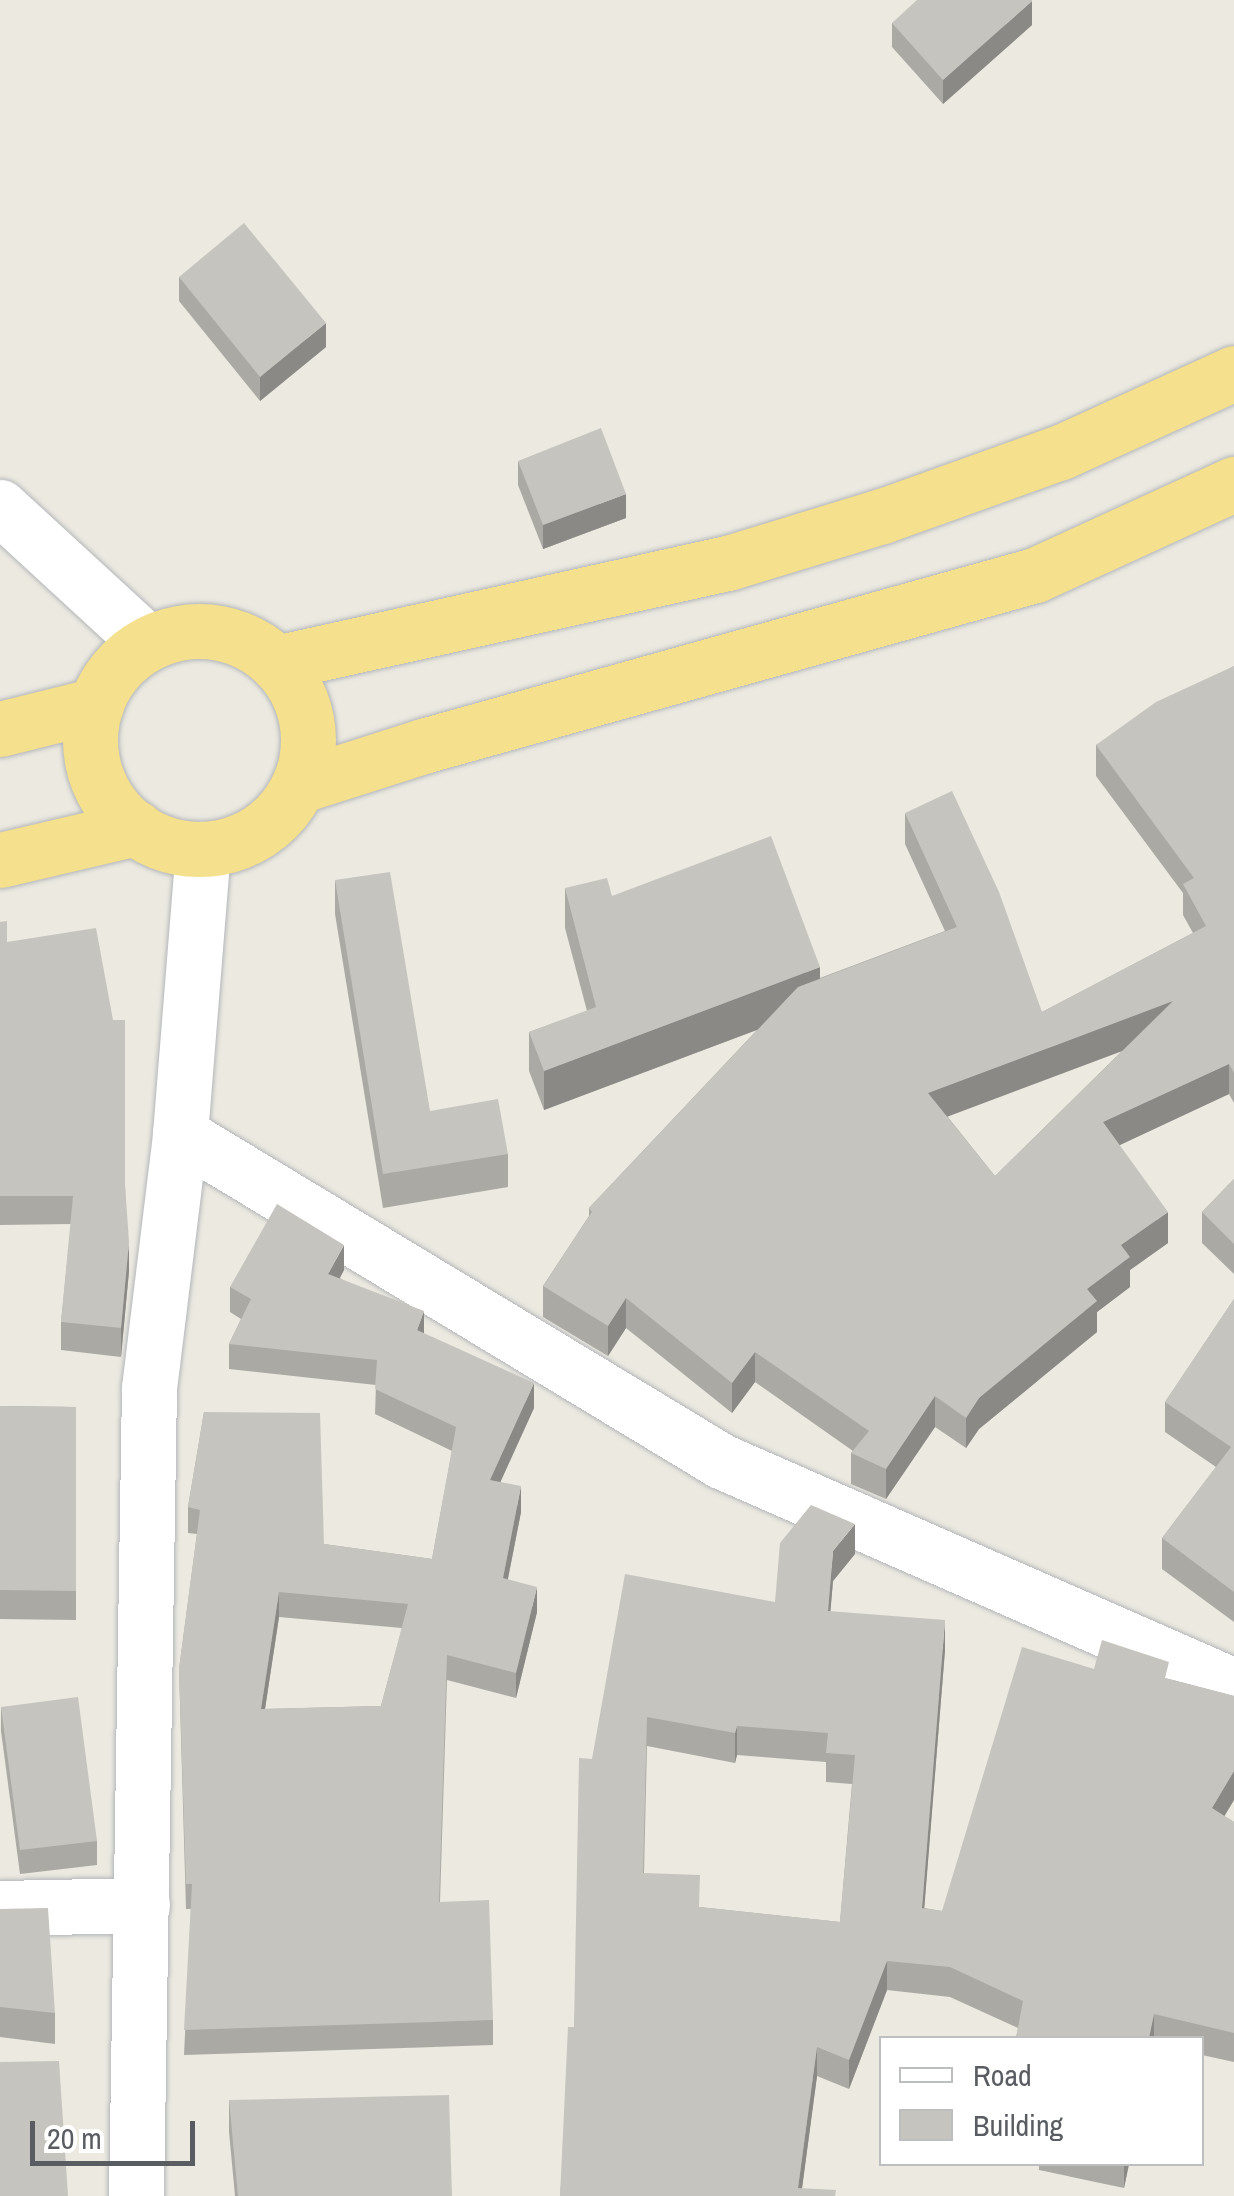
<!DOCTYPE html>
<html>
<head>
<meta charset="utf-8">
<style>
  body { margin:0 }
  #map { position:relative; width:1234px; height:2196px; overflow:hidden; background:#ebe9e0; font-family:"Archivo Narrow",sans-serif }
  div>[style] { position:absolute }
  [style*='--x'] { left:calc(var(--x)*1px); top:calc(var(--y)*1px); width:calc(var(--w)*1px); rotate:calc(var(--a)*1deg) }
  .roads { filter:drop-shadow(0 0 2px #b3b6ba) drop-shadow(0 0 2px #b3b6ba) }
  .street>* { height:55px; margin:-27.5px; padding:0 27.5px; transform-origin:27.5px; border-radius:27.5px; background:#fff }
  .highway>* { height:55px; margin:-27.5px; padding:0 27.5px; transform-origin:27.5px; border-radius:27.5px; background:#f5e08d }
  .highway>.ring { margin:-27.5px; padding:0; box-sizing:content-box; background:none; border:55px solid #f5e08d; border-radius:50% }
  .wall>* { inset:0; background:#aaa9a3 }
  .shaded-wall>* { inset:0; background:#8b8985 }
  .building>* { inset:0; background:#c6c4be }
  span { translate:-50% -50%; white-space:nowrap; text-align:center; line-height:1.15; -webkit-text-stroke:8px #fff; paint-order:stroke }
  .legend { position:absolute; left:879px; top:2036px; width:325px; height:130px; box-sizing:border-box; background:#fff; border:2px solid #bdbec0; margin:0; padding:12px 18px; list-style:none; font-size:30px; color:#595c61 }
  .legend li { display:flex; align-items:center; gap:20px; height:50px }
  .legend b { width:50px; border:2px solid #bdbec0 }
  .scale { position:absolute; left:30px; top:2121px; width:165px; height:45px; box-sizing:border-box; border:5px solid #595c61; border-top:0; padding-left:12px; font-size:30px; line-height:35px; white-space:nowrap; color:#595c61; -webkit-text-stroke:8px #fff; paint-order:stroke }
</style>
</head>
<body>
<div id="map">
  <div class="roads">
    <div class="street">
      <i style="--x:0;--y:507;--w:201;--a:42.6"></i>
      <i style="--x:180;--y:1134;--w:632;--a:31.15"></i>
      <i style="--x:721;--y:1461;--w:560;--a:23.68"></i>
      <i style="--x:0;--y:1908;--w:142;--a:-1.2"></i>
      <i style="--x:136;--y:2196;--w:808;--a:-89.08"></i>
      <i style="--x:149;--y:1388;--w:256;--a:-83"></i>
      <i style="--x:180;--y:1134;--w:286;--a:-85.4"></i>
    </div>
    <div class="highway">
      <i class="ring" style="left:90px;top:631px;width:163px;height:163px"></i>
      <i style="--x:276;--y:663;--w:463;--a:-12.5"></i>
      <i style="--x:728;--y:563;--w:161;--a:-17"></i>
      <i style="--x:882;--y:516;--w:190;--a:-19.7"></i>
      <i style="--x:1061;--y:452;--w:190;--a:-24.5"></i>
      <i style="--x:0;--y:729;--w:99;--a:-14"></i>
      <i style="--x:298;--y:786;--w:131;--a:-17.7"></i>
      <i style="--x:423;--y:746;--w:635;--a:-15.61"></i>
      <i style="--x:1035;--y:575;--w:219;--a:-24.6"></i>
      <i style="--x:0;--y:860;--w:140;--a:-13.2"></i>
    </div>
  </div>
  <div class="wall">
    <i style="clip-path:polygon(892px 23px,1032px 25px,943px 104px,892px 47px)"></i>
    <i style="clip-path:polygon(179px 277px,326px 347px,260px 401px,179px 301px)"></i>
    <i style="clip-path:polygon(518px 461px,626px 518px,543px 549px,518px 485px)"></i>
    <i style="clip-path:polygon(evenodd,1234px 666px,1234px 1103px,1229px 1094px,1119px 1145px,1168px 1243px,1130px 1270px,1130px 1287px,1097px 1312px,1097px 1332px,979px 1429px,966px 1448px,935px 1427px,886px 1499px,851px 1484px,851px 1453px,853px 1451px,755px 1382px,732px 1413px,626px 1328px,608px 1356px,543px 1317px,543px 1286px,589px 1216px,589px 1208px,757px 1030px,544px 1110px,529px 1071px,529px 1032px,587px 1011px,565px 928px,565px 888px,612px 896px,820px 978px,945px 931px,905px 844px,905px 813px,1042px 1012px,1193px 933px,1183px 915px,1183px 893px,1096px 776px,1096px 745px,1234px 666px,1123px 1050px,995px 1176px,947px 1116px,1123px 1050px)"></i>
    <i style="clip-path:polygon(335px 880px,430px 1111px,508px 1154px,508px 1187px,383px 1208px,335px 914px)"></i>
    <i style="clip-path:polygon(0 922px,7px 942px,125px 1186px,129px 1271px,121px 1357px,61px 1350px,61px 1322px,71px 1224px,0 1225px)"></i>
    <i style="clip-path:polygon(1234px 1179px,1234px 1274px,1202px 1243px,1202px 1212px)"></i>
    <i style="clip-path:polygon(evenodd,344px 1270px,340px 1278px,534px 1408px,500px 1482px,521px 1512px,508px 1579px,537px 1612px,516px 1698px,447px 1680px,440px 1902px,493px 2020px,493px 2045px,184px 2055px,191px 1909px,186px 1909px,179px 1669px,197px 1534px,188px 1533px,188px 1507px,204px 1412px,324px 1544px,432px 1559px,452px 1451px,375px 1414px,376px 1385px,229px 1369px,229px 1344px,241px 1319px,230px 1312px,230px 1287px,344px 1270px,279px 1617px,402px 1628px,381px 1706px,265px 1709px,279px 1617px)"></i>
    <i style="clip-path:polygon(1234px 1299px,1234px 1622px,1162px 1569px,1162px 1538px,1216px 1467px,1165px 1432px,1165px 1402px)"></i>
    <i style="clip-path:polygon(0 1406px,76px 1407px,76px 1620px,0 1619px)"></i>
    <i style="clip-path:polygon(evenodd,855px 1554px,833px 1581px,830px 1612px,945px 1650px,924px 1908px,942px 1911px,1094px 1669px,1169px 1679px,1234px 1696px,1234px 1800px,1224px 1816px,1234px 1822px,1234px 2062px,1202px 2055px,1202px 2038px,1016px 2038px,1018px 2028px,950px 1997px,887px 1990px,849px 2089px,817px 2076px,802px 2188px,560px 2196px,574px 2027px,592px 1759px,775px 1602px,855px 1554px,647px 1746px,735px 1763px,737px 1755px,826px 1762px,826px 1782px,852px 1784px,840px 1922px,699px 1907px,644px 1873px,647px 1746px)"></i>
    <i style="clip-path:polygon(1px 1707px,97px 1841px,97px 1865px,20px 1874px,1px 1731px)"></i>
    <i style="clip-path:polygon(0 1909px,55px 2013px,55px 2044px,0 2037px)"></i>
    <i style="clip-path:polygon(229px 2100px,452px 2196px,235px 2196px,229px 2132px)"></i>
    <i style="clip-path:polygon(1039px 2164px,1129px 2164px,1124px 2188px,1039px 2170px)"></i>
  </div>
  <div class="shaded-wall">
    <i style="clip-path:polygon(1032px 1px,1032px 25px,943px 104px,943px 80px)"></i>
    <i style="clip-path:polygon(326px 323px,326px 347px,260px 401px,260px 377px)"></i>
    <i style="clip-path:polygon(626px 494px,626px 518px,543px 549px,543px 525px)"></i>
    <i style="clip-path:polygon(820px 967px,820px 1006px,544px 1110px,544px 1071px)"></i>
    <i style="clip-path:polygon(1173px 1001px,1173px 1032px,928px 1124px,928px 1093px)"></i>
    <i style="clip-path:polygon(1229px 1064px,1229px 1094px,1103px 1153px,1103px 1122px)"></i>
    <i style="clip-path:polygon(1168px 1212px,1168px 1243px,1130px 1270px,1130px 1287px,1097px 1312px,1097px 1332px,979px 1429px,966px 1448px,966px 1418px,979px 1398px,1087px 1289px,1121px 1245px)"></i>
    <i style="clip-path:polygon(129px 1242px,129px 1271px,121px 1357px,121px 1328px)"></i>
    <i style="clip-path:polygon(344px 1245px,344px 1270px,328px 1299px,328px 1274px)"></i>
    <i style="clip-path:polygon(626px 1298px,626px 1328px,608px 1356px,608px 1326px)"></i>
    <i style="clip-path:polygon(424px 1311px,424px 1336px,417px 1330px)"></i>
    <i style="clip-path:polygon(755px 1352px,755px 1382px,732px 1413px,732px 1383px)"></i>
    <i style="clip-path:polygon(534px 1383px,534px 1408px,490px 1505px,490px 1480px)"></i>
    <i style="clip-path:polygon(935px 1396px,935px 1427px,886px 1499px,886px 1469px)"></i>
    <i style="clip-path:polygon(521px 1486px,521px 1512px,503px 1603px,503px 1578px)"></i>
    <i style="clip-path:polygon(855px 1524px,855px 1554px,833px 1581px,828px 1641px,828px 1611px,833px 1551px)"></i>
    <i style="clip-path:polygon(537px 1587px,537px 1612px,516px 1698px,516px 1673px)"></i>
    <i style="clip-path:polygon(279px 1592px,279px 1617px,261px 1735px,261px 1709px)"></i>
    <i style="clip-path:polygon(945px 1620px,945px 1650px,922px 1937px,922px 1908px)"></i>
    <i style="clip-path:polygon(737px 1726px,737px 1755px,735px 1763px,735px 1733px)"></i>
    <i style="clip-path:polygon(1234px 1771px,1234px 1800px,1212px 1837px,1212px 1808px)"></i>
    <i style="clip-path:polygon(887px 1961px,887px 1990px,849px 2089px,849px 2060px)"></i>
    <i style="clip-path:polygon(1154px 2014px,1154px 2038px,1149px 2038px)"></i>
    <i style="clip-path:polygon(817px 2047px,817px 2076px,801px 2196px,798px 2188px)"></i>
    <i style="clip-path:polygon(1124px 2164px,1129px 2164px,1124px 2188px)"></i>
  </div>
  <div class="building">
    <i style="clip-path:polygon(917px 0,1032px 0,1032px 1px,943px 80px,892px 23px)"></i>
    <i style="clip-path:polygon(244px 223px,326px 323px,260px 377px,179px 277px)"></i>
    <i style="clip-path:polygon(601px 428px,626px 494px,543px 525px,518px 461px)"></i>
    <i style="clip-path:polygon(evenodd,1234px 666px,1234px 1073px,1229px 1064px,1103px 1122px,1168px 1212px,1121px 1245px,1130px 1257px,1087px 1289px,1097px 1301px,979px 1398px,966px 1418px,935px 1396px,886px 1469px,851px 1453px,869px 1431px,755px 1352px,732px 1383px,626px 1298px,608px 1326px,543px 1286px,592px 1212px,589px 1208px,798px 987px,957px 927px,905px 813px,952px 791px,999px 892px,1042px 1012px,1206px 926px,1183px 884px,1194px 878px,1096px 745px,1156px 702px,1234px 666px,1173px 1001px,995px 1176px,928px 1093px,1054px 1046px,1173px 1001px)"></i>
    <i style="clip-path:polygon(771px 836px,820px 967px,544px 1071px,529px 1032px,596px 1007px,565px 888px,607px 878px,612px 896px)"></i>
    <i style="clip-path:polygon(390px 872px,430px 1111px,498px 1099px,508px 1154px,383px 1174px,335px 880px)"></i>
    <i style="clip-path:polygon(7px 921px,7px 942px,96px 928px,113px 1020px,125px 1020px,125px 1185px,129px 1242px,121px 1328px,61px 1322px,73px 1196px,0 1196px,0 922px)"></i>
    <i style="clip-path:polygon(1234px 1179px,1234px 1244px,1202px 1212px)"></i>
    <i style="clip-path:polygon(evenodd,277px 1204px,344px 1245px,328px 1274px,424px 1311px,417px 1330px,534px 1383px,490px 1480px,521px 1486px,503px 1578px,537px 1587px,516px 1673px,447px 1655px,439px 1902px,489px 1900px,493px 2020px,184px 2030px,192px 1884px,186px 1884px,179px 1669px,200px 1510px,188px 1507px,204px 1412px,320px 1413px,324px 1544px,432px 1559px,456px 1427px,375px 1389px,377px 1360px,229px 1344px,251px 1299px,230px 1287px,277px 1204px,279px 1592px,408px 1604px,381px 1706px,261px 1709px,279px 1592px)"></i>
    <i style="clip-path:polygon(1234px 1299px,1234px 1592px,1162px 1538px,1231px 1447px,1165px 1402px)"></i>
    <i style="clip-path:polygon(0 1406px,76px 1407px,76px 1591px,0 1590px)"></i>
    <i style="clip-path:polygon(evenodd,811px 1505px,855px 1524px,833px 1551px,828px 1611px,945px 1620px,922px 1908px,942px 1911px,1022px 1647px,1094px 1669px,1102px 1640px,1169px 1662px,1165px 1678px,1234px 1696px,1234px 1771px,1212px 1808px,1234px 1822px,1234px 2033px,1154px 2014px,1149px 2038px,1016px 2038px,1023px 2001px,950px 1967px,887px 1961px,849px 2060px,817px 2047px,798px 2188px,836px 2190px,835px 2196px,560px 2196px,568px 2027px,574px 2027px,579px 1758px,592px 1759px,625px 1574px,775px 1602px,780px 1543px,811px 1505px,647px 1717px,735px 1733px,737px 1726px,828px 1733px,826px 1753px,855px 1755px,840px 1922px,699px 1907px,700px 1875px,643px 1873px,647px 1717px)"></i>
    <i style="clip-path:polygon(78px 1697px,97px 1841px,20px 1850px,1px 1707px)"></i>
    <i style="clip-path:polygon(48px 1908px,55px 2013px,0 2007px,0 1909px)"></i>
    <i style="clip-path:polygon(59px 2061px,68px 2196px,0 2196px,0 2062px)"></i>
    <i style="clip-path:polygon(449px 2095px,452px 2196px,238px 2196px,229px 2100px)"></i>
  </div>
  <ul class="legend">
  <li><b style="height:12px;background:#fff"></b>Road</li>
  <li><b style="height:28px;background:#c6c4be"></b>Building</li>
  </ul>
  <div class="scale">20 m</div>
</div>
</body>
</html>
